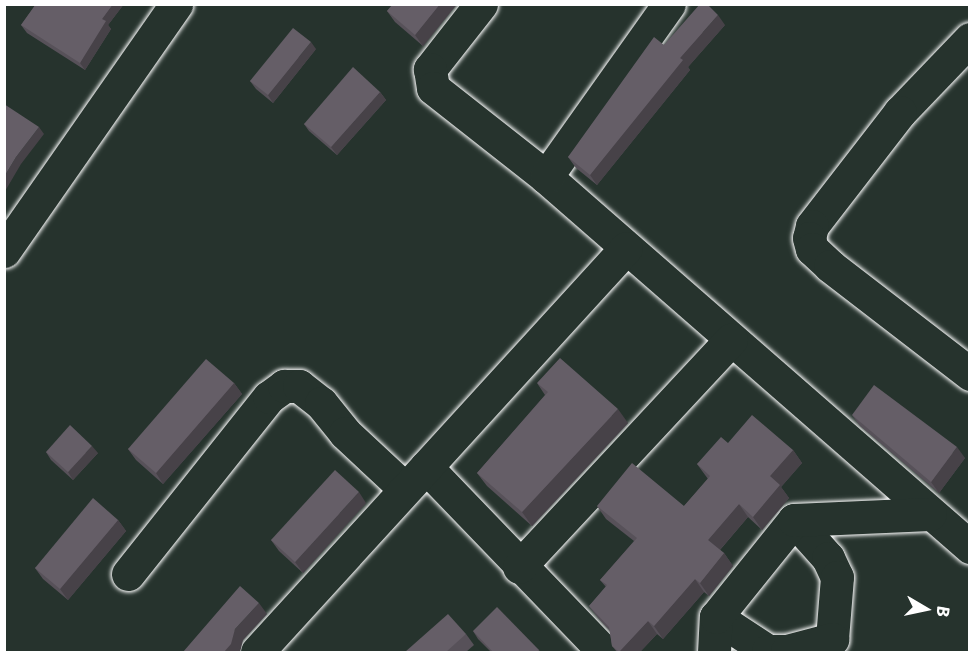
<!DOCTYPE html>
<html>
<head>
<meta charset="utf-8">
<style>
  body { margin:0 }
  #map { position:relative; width:974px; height:657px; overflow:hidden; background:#26332d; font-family:"Playpen Sans",sans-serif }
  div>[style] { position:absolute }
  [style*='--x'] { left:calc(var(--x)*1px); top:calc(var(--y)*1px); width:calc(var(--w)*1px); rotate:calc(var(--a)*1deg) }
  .roads { filter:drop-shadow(0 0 2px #fff) drop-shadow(0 0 2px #fff) }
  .minor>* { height:33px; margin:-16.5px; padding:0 16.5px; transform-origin:16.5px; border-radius:16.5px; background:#26332d }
  .wall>* { inset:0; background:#575159 }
  .shaded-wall>* { inset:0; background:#474248 }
  .building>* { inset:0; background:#655e67 }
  span { translate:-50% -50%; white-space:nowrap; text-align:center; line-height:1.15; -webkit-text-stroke:4.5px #26332d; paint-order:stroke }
  .frame { position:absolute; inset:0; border:6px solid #fff; pointer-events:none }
  .north { position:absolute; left:896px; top:579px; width:60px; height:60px; -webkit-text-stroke:4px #26332d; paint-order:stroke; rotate:99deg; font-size:16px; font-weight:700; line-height:24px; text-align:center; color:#fff }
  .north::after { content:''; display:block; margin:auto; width:21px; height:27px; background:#fff; clip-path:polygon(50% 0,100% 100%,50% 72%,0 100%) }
</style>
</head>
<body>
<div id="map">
  <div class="roads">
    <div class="minor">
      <i style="--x:481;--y:4;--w:83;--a:128.1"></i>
      <i style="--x:430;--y:69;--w:19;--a:81"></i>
      <i style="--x:433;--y:88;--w:144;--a:38.2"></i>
      <i style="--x:546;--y:177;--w:563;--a:41.11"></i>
      <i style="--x:970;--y:39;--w:101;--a:133.8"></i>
      <i style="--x:900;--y:112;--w:144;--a:127.7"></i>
      <i style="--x:812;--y:226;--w:12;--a:104"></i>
      <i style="--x:809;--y:238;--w:11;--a:75"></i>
      <i style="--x:812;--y:249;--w:25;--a:43"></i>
      <i style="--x:830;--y:266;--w:177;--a:37.6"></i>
      <i style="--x:546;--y:177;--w:212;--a:-54.6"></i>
      <i style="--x:4;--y:251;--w:301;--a:-55.1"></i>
      <i style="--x:426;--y:467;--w:257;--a:46.1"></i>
      <i style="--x:794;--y:520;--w:51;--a:48.2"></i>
      <i style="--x:828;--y:558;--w:21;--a:65"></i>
      <i style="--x:837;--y:577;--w:62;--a:94.6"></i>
      <i style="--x:519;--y:567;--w:311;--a:-47"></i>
      <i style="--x:128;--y:574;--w:226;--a:-51.5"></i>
      <i style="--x:269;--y:397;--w:19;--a:-36"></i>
      <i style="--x:284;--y:386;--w:15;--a:0"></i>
      <i style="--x:299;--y:386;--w:28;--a:38"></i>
      <i style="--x:321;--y:403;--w:38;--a:51"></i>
      <i style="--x:345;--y:433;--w:82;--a:43"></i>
      <i style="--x:716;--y:617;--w:62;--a:33.2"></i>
      <i style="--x:768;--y:651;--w:19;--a:0"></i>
      <i style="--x:787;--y:651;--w:47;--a:-14.9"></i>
      <i style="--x:257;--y:652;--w:547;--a:-47.59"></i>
      <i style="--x:714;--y:652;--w:35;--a:-87"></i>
      <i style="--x:716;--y:617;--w:124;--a:-51.2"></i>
      <i style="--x:794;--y:520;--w:136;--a:-2.5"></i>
    </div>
  </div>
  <div class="wall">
    <i style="clip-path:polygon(36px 4px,124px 4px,108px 25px,111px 29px,85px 70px,27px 33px,21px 25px)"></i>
    <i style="clip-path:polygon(393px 4px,457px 4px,423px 46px,395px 22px,387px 11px)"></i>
    <i style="clip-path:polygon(725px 25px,688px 67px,690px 70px,597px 185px,576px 168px,568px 157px,664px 45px)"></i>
    <i style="clip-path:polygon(316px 49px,273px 103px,256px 89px,250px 81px)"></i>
    <i style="clip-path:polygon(380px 92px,386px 100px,337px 155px,309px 131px,304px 124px)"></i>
    <i style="clip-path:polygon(234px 383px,242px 394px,163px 484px,136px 460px,128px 449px)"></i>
    <i style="clip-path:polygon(537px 383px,628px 423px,532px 526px,487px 486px,477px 473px,545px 395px)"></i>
    <i style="clip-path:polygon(852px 415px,965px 458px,939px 493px,860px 426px)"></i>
    <i style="clip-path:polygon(728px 443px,793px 450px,802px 463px,781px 487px,789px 498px,762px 530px,748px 517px,720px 550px,724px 553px,733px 566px,709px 596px,704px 592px,663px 639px,657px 634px,640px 652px,617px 652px,612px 646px,610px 631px,598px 618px,589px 606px,606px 587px,600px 580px,634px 541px,606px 519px,597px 506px,684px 506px,708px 479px,697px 464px)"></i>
    <i style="clip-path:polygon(46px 452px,98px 453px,73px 480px,51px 460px)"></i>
    <i style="clip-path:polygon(366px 503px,303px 573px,279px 551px,271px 540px)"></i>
    <i style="clip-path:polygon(118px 520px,126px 531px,68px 600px,43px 579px,35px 568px)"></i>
    <i style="clip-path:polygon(473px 631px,539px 650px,540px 652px,491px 652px,478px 639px)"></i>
    <i style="clip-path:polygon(466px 634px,474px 645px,466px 652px,405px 652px)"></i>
  </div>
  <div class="shaded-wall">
    <i style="clip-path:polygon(113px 4px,124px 4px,108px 25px,111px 29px,85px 70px,80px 63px,102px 19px)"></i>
    <i style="clip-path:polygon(440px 4px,457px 4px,423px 46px,415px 35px)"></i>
    <i style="clip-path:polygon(718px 15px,725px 25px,688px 67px,690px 70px,597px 185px,590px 175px,680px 58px)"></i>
    <i style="clip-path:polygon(311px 42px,316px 49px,273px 103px,268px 95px)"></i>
    <i style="clip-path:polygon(380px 92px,386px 100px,337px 155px,331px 147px)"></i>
    <i style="clip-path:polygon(39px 127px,44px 134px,21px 164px,4px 193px,4px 177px,16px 157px)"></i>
    <i style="clip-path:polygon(234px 383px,242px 394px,163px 484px,156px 473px)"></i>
    <i style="clip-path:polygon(618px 409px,628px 423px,532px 526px,522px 512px)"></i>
    <i style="clip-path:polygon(92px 446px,98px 453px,73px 480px,68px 472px)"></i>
    <i style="clip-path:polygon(957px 447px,965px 458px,939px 493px,931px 482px)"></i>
    <i style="clip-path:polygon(793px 450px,802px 463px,781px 487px,789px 498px,762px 530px,753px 517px,770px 476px)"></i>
    <i style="clip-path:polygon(359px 492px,366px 503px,303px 573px,295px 562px)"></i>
    <i style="clip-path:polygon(739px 504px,748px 517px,717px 553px,708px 540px)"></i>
    <i style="clip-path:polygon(118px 520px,126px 531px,68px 600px,60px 589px)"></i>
    <i style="clip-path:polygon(724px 553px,733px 566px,709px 596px,700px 583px)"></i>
    <i style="clip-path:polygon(695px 579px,704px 592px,663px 639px,654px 626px)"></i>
    <i style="clip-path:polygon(259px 603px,267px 614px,243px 640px,240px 652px,224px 652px,235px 629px)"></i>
    <i style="clip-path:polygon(648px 621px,657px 634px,640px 652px,619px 652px)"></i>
  </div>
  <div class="building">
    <i style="clip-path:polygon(36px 4px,113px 4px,102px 19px,106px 21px,80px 63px,21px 25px)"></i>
    <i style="clip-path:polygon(393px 4px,440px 4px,415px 35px,387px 11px)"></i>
    <i style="clip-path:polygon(700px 4px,707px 4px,718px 15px,680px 58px,683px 60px,590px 175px,568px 157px,654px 37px,664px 45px)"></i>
    <i style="clip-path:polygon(293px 28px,311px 42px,268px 95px,250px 81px)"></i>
    <i style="clip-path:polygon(353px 67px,380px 92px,331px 147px,304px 124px)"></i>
    <i style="clip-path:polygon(4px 104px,39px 127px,16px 157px,4px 177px)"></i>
    <i style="clip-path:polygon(560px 358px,618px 409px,522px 512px,477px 473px,548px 392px,537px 383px)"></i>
    <i style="clip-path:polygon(206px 359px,234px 383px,156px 473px,128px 449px)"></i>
    <i style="clip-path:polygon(874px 385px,957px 447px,931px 482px,852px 415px)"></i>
    <i style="clip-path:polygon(752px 415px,793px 450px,770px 476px,780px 485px,753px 517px,739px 504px,708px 540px,724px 553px,700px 583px,695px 579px,654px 626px,648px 621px,619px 652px,612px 646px,609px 627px,589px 606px,607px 585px,600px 580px,637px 538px,597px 506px,632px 463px,684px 506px,710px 476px,697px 464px,721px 437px,728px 443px)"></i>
    <i style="clip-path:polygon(70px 425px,92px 446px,68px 472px,46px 452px)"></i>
    <i style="clip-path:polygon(335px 470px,359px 492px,295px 562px,271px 540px)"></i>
    <i style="clip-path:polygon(93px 498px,118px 520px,60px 589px,35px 568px)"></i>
    <i style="clip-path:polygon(240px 586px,259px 603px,235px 629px,231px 644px,224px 652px,183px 652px)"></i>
    <i style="clip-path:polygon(497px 607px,539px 650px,536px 652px,493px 652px,473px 631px)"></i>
    <i style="clip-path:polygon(448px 614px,466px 634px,446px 652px,405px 652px)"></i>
  </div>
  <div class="frame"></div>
  <div class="north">B</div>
</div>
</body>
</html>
